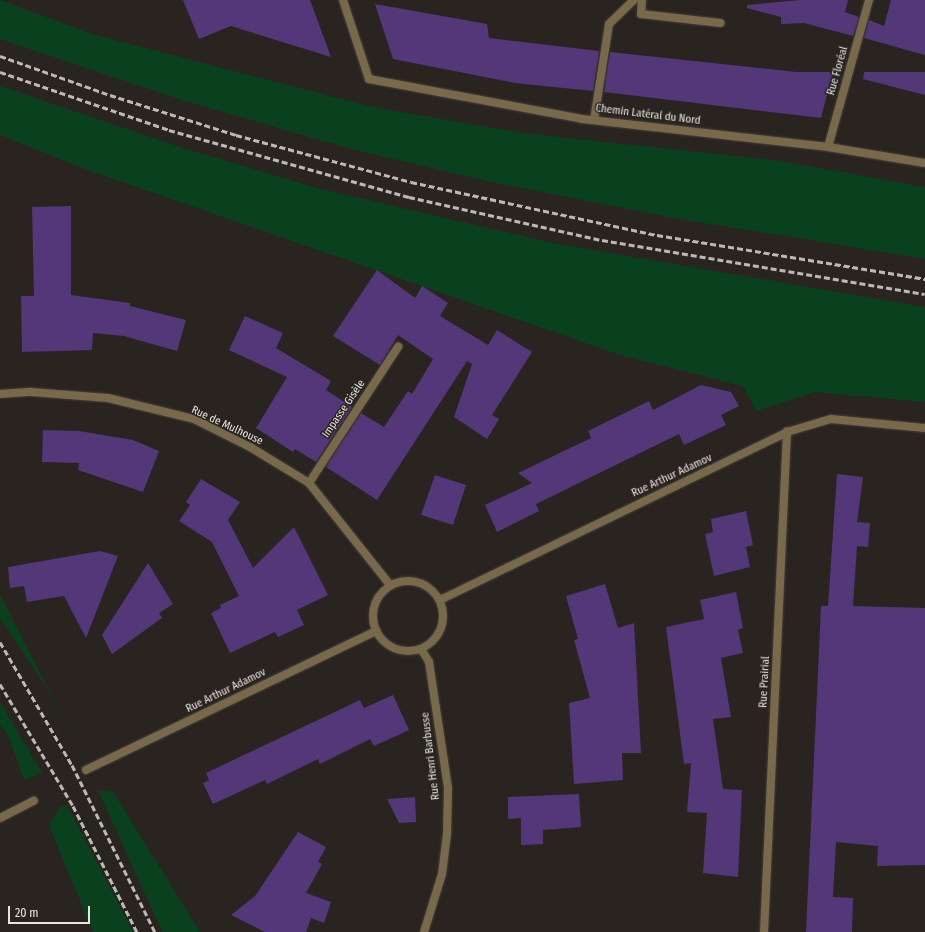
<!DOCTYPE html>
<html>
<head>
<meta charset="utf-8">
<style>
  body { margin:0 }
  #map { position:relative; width:925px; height:932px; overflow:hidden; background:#292420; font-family:"Fira Sans Condensed",sans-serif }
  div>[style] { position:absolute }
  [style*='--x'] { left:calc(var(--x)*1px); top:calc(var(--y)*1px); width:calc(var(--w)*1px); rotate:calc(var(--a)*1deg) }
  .green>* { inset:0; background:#09411f }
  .building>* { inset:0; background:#533779 }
  .roads { filter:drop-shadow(0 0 1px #443f3b) drop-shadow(0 0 1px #443f3b) }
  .lane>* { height:8px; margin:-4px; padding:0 4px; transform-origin:4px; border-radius:4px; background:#776949 }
  .street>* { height:8px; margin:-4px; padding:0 4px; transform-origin:4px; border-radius:4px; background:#776949 }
  .street>.ring { margin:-4px; padding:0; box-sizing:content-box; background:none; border:8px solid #776949; border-radius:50% }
  .rail>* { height:3px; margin-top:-1.5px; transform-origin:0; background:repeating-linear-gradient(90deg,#bdb9b5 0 6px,transparent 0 9px) }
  span { translate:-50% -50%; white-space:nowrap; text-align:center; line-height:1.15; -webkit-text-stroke:3px #292420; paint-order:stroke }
  .street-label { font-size:11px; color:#e8e5e1 }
  .scale { position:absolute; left:8px; top:906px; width:82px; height:18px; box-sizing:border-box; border:2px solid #e8e5e1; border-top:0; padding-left:5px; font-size:12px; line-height:14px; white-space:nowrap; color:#e8e5e1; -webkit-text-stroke:3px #292420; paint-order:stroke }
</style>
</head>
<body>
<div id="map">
  <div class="green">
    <i style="clip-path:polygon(0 0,95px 35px,372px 107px,523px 133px,780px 161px,925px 187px,925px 259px,668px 217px,491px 182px,355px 150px,185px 101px,0 39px)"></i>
    <i style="clip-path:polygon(0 86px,180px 147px,317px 188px,552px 243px,925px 307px,925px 402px,815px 392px,756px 411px,743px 386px,620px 355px,85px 169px,0 135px)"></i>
    <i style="clip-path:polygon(0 595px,75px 741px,45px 685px,0 618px)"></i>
    <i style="clip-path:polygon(0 702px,42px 773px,24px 780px,8px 735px,0 725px)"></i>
    <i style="clip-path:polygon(98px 790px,113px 792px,200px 932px,162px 932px)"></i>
    <i style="clip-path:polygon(67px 805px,132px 930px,133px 932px,93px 932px,49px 826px,59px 808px)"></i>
  </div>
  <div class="building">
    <i style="clip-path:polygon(183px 0,310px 0,331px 57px,231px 26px,199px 39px)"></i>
    <i style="clip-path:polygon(801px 0,848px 0,845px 12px,859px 17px,853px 36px,804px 23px,781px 24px,781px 17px,747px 8px,747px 5px)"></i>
    <i style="clip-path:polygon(891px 0,925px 0,925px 55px,864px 38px,869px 20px,884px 26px)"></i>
    <i style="clip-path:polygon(375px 4px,487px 24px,489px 38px,599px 51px,593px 91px,515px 83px,393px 59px)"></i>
    <i style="clip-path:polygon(610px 52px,796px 72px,833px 72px,821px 118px,604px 92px)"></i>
    <i style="clip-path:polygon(864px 72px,925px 72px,925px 95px,863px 79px)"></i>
    <i style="clip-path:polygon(71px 206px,71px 295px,130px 303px,130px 306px,186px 320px,177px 351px,124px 336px,93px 333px,92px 350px,22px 352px,21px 296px,34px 296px,32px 207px)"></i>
    <i style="clip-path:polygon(377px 270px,415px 298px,422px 286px,448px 303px,440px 316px,488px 345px,497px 330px,532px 352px,492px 415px,499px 419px,487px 439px,454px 417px,472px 364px,467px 361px,377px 500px,326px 467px,361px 413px,384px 427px,408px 391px,412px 394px,433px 359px,398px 335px,380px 365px,333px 336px)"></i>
    <i style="clip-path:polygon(245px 316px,283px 333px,276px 348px,331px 381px,326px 390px,352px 407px,316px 462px,295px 449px,293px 452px,256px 428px,287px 377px,229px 350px)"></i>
    <i style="clip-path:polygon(701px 385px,731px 392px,739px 406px,721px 415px,726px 425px,684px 445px,679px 434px,536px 504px,539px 511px,497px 532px,485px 505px,532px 483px,518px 473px,591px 438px,588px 431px,649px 401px,653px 410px)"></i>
    <i style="clip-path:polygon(43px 430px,79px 431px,133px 440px,159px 451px,143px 492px,78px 470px,79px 463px,42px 462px)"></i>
    <i style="clip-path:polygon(837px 474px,863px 477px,857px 522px,870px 523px,868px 547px,857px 546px,853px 606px,925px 608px,925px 865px,877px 866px,878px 846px,836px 842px,833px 897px,853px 898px,852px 932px,806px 932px,821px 606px,828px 606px)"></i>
    <i style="clip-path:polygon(435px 475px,466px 485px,453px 525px,421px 515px)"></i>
    <i style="clip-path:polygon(201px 479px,240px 502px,228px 520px,253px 568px,294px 527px,328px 595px,297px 610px,304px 625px,278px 637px,275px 632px,230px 653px,211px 613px,221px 608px,220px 605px,239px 596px,212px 542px,179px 521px,190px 505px,186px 502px)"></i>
    <i style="clip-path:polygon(746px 511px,753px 545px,746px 547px,750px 567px,714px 576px,705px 534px,713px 532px,711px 519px)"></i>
    <i style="clip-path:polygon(100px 551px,118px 556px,86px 638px,64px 596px,27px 602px,24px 586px,10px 588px,8px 567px)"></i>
    <i style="clip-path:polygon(148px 563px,173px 604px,159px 613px,162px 618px,112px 654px,102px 635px)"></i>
    <i style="clip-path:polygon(605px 584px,618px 628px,634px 623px,641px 753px,622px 753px,623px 780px,574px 784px,569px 703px,590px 698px,574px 640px,578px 639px,566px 596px)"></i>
    <i style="clip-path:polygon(736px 592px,743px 628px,738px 630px,743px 653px,721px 658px,731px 717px,713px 719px,723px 789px,742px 790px,738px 877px,703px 873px,707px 813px,687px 812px,691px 763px,684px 764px,666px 627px,704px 619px,700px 600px)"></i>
    <i style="clip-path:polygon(393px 695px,409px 730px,374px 746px,370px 739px,320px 764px,318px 759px,267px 784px,265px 780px,213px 804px,203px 783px,209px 780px,206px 773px,360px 700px,364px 708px)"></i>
    <i style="clip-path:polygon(579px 794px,581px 827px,543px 830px,543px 844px,521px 845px,521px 818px,508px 819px,508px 797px)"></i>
    <i style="clip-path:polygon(415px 797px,416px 822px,399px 823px,387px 799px)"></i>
    <i style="clip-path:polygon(298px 832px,326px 847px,318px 862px,322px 864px,306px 893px,331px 902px,324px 923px,311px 918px,306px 932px,265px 932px,231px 915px,255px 896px)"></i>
  </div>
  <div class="roads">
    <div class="lane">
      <i style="--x:642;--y:0;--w:14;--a:94"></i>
      <i style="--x:641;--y:14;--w:80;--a:6.5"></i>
      <i style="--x:594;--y:120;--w:97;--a:-81.1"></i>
      <i style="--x:609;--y:24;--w:35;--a:-44"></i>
      <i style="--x:309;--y:483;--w:163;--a:-56.8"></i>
    </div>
    <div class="street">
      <i style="--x:343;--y:0;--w:83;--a:71.8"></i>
      <i style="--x:369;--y:79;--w:217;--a:10.6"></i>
      <i style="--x:582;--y:119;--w:248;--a:6.5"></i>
      <i style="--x:828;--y:147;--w:98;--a:9.4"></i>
      <i style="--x:828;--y:147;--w:153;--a:-74.4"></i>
      <i style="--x:0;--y:394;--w:31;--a:-4"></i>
      <i style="--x:31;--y:392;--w:77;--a:4.5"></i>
      <i style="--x:108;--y:398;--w:89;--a:13.7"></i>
      <i style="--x:194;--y:419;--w:63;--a:26.6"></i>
      <i style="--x:250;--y:447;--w:69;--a:31.4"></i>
      <i style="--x:309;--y:483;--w:130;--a:51.5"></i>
      <i class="ring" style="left:373px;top:581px;width:62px;height:62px"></i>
      <i style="--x:440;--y:600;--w:386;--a:-25.8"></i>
      <i style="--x:787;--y:432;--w:46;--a:-16.5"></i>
      <i style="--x:831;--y:419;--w:94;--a:5.5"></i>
      <i style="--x:421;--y:649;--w:15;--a:58"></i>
      <i style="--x:429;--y:662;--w:127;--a:81.4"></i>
      <i style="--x:448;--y:788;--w:46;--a:91.2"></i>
      <i style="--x:447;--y:834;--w:40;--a:97.1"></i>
      <i style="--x:442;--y:874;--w:61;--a:107.2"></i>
      <i style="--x:86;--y:770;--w:322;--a:-25.6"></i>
      <i style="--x:0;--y:818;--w:38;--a:-27"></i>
      <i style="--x:764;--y:932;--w:501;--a:-87.37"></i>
    </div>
  </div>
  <div class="rail">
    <i style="--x:0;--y:56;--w:117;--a:19.5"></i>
    <i style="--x:110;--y:95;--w:132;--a:17.6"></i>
    <i style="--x:236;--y:135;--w:181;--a:15"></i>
    <i style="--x:411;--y:182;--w:252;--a:12.2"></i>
    <i style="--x:657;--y:235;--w:272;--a:9.3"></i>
    <i style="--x:0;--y:72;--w:179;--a:18.9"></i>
    <i style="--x:169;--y:130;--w:249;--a:15.6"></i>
    <i style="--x:409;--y:197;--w:198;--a:12.6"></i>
    <i style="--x:602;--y:240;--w:327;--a:9.5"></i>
    <i style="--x:0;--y:642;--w:143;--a:59.7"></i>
    <i style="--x:72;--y:765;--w:186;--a:63.6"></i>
    <i style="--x:0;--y:684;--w:142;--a:59.1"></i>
    <i style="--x:73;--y:806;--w:141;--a:63.1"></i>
  </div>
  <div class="street-label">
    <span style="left:838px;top:71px;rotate:-74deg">Rue Floréal</span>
    <span style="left:648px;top:115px;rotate:7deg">Chemin Latéral du Nord</span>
    <span style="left:344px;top:409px;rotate:-56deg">Impasse Gisèle</span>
    <span style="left:227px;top:426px;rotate:25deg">Rue de Mulhouse</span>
    <span style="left:672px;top:476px;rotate:-25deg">Rue Arthur Adamov</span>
    <span style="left:765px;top:682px;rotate:-87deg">Rue Prairial</span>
    <span style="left:226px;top:691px;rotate:-26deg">Rue Arthur Adamov</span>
    <span style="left:431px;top:756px;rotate:-97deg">Rue Henri Barbusse</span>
  </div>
  <div class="scale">20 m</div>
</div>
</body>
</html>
